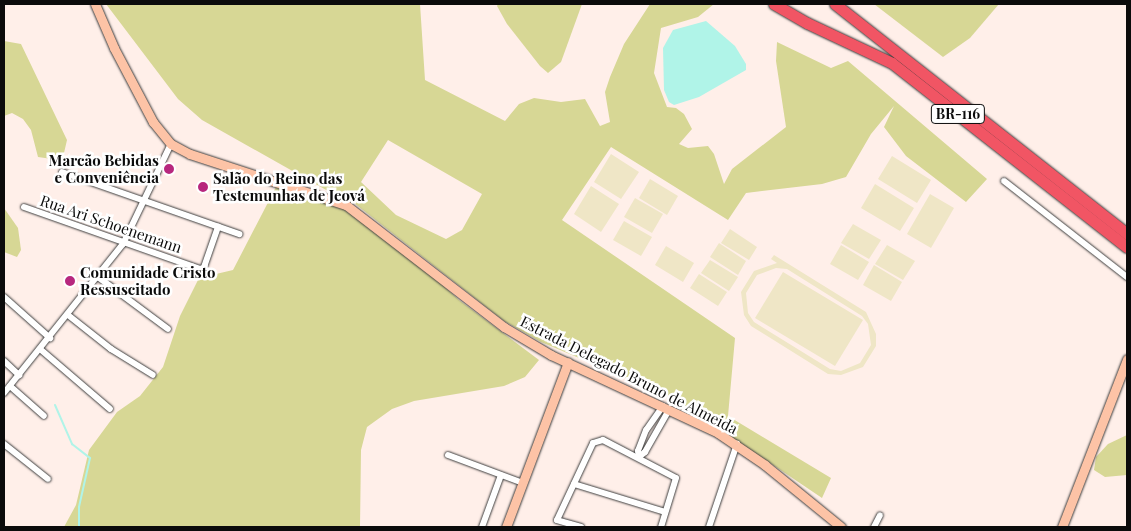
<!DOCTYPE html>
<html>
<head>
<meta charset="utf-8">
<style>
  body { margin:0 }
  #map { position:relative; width:1131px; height:531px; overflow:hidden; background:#ffefe9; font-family:"Playfair Display",serif }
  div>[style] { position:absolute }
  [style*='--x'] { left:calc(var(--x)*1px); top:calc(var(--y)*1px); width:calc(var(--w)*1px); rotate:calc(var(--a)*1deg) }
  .forest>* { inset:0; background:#d7d795 }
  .pitch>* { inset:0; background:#efe6c6 }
  .water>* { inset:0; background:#b0f4e8 }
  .stream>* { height:2px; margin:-1px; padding:0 1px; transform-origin:1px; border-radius:1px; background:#b0f4e8 }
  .roads { filter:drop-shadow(0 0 1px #3e3e3e) drop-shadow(0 0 1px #3e3e3e) }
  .street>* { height:6px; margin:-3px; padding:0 3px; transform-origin:3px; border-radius:3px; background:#fff }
  .secondary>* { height:9px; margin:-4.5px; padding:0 4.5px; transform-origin:4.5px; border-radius:4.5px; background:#fdc3a6 }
  .highway>* { height:11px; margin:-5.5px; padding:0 5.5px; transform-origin:5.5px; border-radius:5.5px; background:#f15564 }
  .dots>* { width:14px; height:14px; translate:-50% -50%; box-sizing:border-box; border:2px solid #fff; border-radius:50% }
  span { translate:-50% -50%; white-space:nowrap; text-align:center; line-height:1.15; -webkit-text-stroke:5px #fff; paint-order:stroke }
  .shield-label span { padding:1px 4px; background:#fff; border:1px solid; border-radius:4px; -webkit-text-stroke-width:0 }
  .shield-label { font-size:14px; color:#0b0b0b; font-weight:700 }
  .poi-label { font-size:15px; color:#0b0b0b; font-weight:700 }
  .right { translate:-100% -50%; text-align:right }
  .left { translate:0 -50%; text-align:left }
  .street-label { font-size:15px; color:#0b0b0b }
  .frame { position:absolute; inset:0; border:5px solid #0b0b0b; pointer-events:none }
</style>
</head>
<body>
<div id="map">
  <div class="forest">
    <i style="clip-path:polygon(evenodd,106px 4px,420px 4px,425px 80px,505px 121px,519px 104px,534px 98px,561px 102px,585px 99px,600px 126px,610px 122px,605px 92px,610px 77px,624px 44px,650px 4px,714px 4px,698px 17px,661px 28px,654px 73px,667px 107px,676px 108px,684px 114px,692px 129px,679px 144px,688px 148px,708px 146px,714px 154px,724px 184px,732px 169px,786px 127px,776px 61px,777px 42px,831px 68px,848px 61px,987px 179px,966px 202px,906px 156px,884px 127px,894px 106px,871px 134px,846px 177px,822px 184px,746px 193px,728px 220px,611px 147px,562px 220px,735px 338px,728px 416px,831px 478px,822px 498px,672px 397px,541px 342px,504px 321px,349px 199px,335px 195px,202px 120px,178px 99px,106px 4px,388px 140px,482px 194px,462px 230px,446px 239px,396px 215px,361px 182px,388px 140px)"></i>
    <i style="clip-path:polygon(498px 4px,582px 4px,561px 62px,548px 73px,540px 66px,507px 24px,497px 6px)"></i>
    <i style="clip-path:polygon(874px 4px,999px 4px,970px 38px,943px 57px)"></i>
    <i style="clip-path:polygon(4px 41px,21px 44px,67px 140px,64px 153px,52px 159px,38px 157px,31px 130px,23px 119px,12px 113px,4px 116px)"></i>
    <i style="clip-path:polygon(276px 187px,346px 208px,423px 267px,459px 300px,539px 360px,525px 377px,504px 386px,414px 401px,392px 409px,367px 427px,361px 450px,360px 527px,64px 527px,76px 505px,89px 450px,117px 412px,140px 396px,163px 367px,180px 316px,199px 278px,233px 270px)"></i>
    <i style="clip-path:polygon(4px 208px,18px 228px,21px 250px,17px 257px,4px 252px)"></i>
    <i style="clip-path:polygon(1127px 435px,1127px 475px,1105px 477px,1094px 470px,1096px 457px,1108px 444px)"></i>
  </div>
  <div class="pitch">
    <i style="clip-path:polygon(611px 154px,639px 172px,621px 199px,594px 182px)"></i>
    <i style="clip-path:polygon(892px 156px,931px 180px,917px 203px,878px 179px)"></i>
    <i style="clip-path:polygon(650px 179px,678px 196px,667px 215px,639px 198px)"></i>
    <i style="clip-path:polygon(875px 184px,914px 208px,900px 231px,861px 208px)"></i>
    <i style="clip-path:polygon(591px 186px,619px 204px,601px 232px,574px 214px)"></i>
    <i style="clip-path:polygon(930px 194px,954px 208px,931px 248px,907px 234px)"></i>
    <i style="clip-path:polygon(635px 198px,663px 214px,652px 233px,624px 217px)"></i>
    <i style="clip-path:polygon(624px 221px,652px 237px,641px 256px,613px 240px)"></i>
    <i style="clip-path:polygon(853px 224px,881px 240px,869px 259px,841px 243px)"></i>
    <i style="clip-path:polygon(730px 229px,757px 247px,749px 260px,721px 243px)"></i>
    <i style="clip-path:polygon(719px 243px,746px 261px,738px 275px,710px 257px)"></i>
    <i style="clip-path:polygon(841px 245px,869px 262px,858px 280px,830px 264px)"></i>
    <i style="clip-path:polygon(887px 245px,915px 261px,903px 280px,875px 264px)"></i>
    <i style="clip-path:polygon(666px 246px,694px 263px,683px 282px,655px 265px)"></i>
    <i style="clip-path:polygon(evenodd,774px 255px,866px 312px,876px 334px,876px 346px,863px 367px,841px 375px,828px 374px,751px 326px,744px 315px,741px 292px,754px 271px,777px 263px,771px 259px,774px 255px,776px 268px,787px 269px,862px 316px,868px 324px,871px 345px,860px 363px,841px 371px,830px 369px,754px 322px,748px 313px,746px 293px,757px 275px,776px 268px)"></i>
    <i style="clip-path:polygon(710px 260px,738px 277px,729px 291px,701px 273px)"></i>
    <i style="clip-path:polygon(874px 265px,902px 282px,891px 301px,863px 285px)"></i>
    <i style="clip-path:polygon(783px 272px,863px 320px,835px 366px,755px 318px)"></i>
    <i style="clip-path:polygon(699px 274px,727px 292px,718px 306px,690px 288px)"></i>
  </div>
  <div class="water">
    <i style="clip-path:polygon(706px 21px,735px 46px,746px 64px,746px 70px,699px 97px,674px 105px,669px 102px,664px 90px,663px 48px,673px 30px)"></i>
  </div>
  <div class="stream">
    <i style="--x:55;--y:405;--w:43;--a:66.4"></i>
    <i style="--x:72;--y:444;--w:23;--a:38"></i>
    <i style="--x:90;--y:458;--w:50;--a:102.7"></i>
    <i style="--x:79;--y:507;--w:20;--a:90"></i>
  </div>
  <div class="roads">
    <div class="street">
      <i style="--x:62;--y:172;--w:188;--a:19.3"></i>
      <i style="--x:1004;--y:181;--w:156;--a:38"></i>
      <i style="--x:24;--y:207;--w:190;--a:19.4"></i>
      <i style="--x:203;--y:270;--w:46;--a:-70.8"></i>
      <i style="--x:98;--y:277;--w:87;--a:36.6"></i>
      <i style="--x:4;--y:297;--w:62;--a:41.7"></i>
      <i style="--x:68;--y:315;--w:55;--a:38.3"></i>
      <i style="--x:111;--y:349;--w:49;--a:31.8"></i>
      <i style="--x:40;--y:349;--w:92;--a:40.6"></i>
      <i style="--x:4;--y:361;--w:21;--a:43"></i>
      <i style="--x:10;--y:386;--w:45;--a:41.4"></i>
      <i style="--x:4;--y:393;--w:191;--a:-51.4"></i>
      <i style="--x:123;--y:244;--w:111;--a:-64.4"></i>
      <i style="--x:663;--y:406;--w:29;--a:125"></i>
      <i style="--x:646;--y:430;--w:22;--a:111"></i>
      <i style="--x:638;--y:451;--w:6;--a:81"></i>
      <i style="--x:639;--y:457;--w:8;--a:-40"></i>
      <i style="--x:645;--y:452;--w:48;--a:-60.3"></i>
      <i style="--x:4;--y:444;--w:56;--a:38.5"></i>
      <i style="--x:448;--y:455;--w:80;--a:20.5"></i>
      <i style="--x:574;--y:484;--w:95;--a:17.1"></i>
      <i style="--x:482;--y:527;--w:55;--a:-69.9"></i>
      <i style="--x:581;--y:527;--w:25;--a:-164"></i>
      <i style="--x:557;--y:520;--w:85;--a:-64.9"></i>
      <i style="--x:593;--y:443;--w:10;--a:-17"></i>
      <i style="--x:603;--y:440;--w:82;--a:27.5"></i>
      <i style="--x:676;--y:478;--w:51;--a:107"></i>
      <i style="--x:709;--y:527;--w:88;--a:-71.4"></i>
      <i style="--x:874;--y:527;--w:13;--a:-63"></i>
    </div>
    <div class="secondary">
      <i style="--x:95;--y:4;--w:48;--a:66.6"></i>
      <i style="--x:114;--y:48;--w:84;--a:62.2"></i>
      <i style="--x:153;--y:122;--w:28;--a:51"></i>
      <i style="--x:171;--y:144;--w:21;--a:28"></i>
      <i style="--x:190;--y:154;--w:164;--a:18.1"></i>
      <i style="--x:346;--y:205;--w:200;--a:37.7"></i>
      <i style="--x:504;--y:327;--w:55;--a:30.8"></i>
      <i style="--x:551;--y:355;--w:184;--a:25"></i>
      <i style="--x:718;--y:433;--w:57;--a:34.2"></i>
      <i style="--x:765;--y:465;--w:98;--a:39.2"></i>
      <i style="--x:506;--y:527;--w:176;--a:-69.4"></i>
      <i style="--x:1062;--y:527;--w:180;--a:-68.8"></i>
    </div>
    <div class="highway">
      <i style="--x:774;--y:4;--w:38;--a:30"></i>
      <i style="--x:807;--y:23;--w:94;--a:25.2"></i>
      <i style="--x:892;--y:63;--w:298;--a:38.1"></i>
      <i style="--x:835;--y:4;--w:372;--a:38.2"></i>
    </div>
  </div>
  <div class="dots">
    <i style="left:169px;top:169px;background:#b7277e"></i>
    <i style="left:203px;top:187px;background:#b7277e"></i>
    <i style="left:70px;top:281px;background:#b7277e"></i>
  </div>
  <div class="shield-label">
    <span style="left:958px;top:114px">BR-116</span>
  </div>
  <div class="poi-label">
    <span class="right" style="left:159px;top:169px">Marcão Bebidas<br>e Conveniência</span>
    <span class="left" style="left:213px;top:187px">Salão do Reino das<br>Testemunhas de Jeová</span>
    <span class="left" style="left:80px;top:281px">Comunidade Cristo<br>Ressuscitado</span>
  </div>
  <div class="street-label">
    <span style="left:111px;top:224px;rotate:19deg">Rua Ari Schoenemann</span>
    <span style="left:629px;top:375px;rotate:27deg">Estrada Delegado Bruno de Almeida</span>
  </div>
  <div class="frame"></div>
</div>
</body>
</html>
